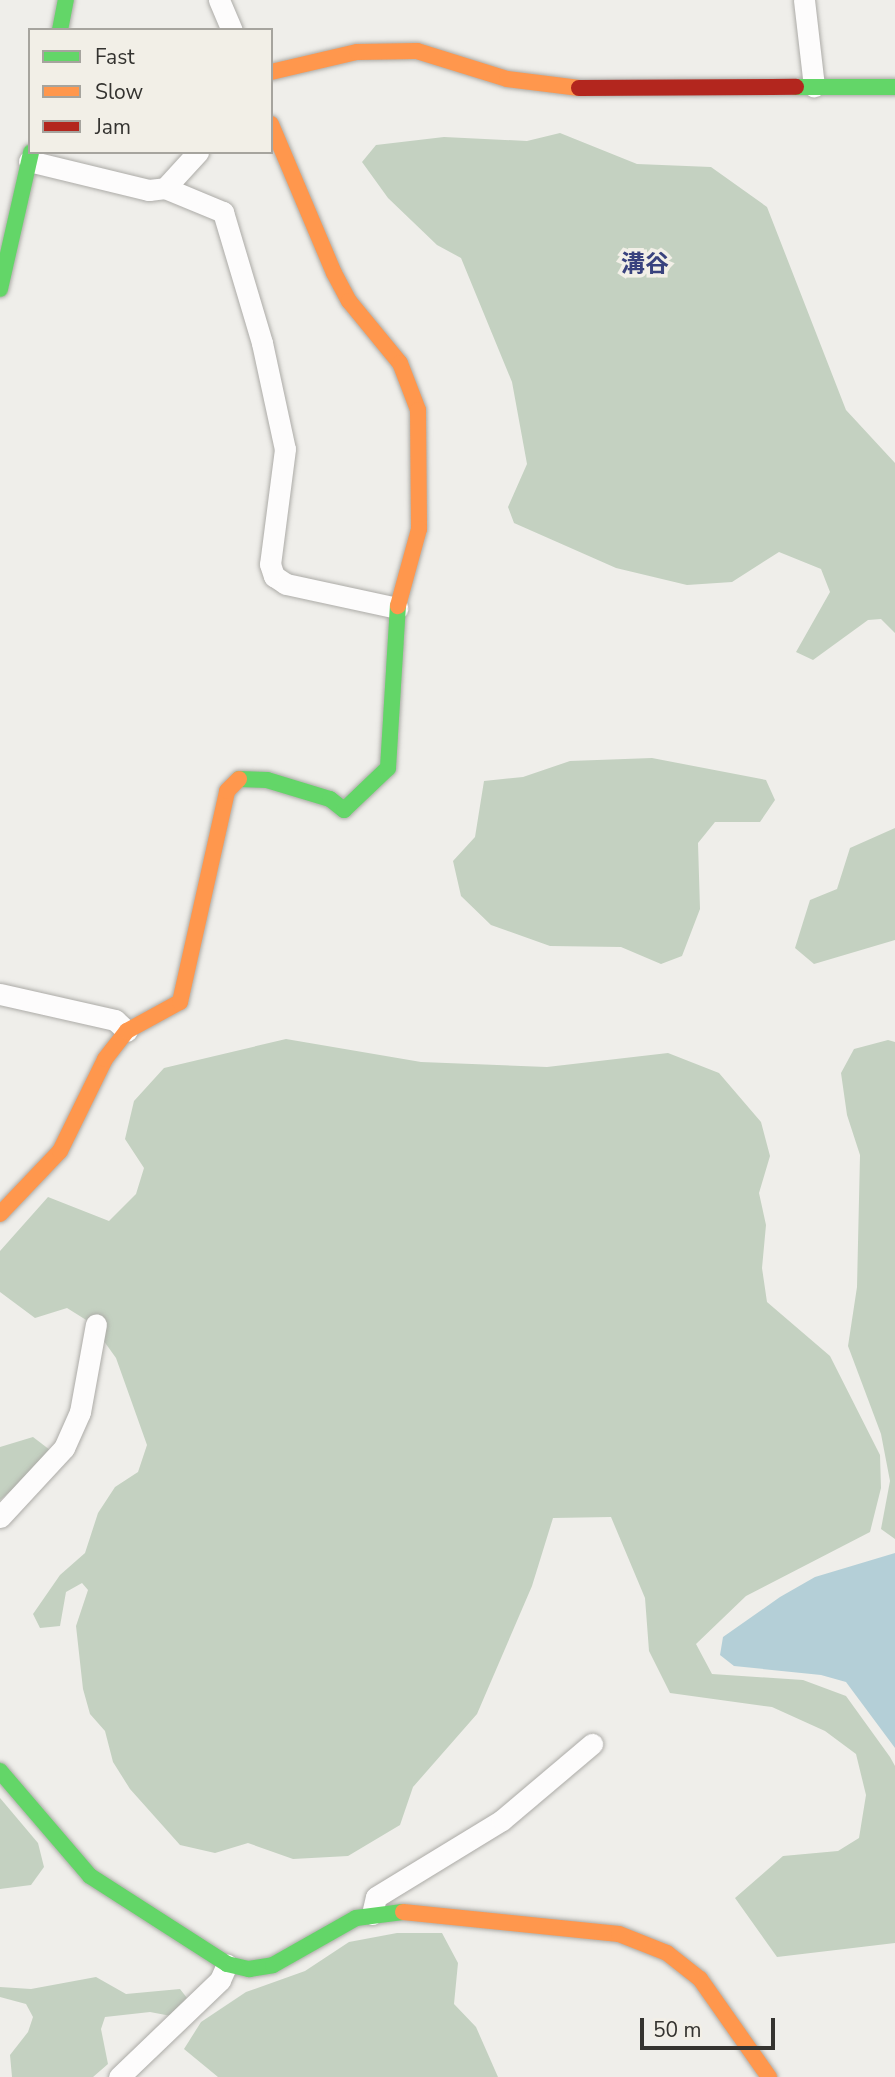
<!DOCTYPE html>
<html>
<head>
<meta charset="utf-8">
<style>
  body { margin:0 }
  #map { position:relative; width:895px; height:2077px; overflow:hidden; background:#efeeea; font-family:"Nunito Sans","Noto Sans JP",sans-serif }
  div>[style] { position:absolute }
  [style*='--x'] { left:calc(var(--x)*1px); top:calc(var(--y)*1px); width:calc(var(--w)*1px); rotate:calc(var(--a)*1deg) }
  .forest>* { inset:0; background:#c4d1c1 }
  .water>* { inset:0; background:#b4cfd7 }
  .roads { filter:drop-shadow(0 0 2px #acaba7) drop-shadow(0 0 2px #acaba7) }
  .street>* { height:21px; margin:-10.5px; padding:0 10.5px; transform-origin:10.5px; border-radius:10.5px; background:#fdfcfc }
  .fast>* { height:16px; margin:-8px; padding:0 8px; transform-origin:8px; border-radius:8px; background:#63d668 }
  .slow>* { height:16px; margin:-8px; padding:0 8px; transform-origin:8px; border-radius:8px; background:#ff974d }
  .jam>* { height:16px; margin:-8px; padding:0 8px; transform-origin:8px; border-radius:8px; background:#b3261e }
  span { translate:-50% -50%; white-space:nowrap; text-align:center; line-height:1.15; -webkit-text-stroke:7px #f2efe7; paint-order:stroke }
  .neighbourhood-label { font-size:24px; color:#39427e; font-weight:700 }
  .legend { position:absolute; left:28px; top:28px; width:245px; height:126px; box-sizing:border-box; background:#f2efe7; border:2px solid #a6a49e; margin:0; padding:9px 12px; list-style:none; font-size:21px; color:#343330 }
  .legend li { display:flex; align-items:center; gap:14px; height:35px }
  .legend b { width:35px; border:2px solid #a6a49e }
  .scale { position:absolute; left:640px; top:2018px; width:135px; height:32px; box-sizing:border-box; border:4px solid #343330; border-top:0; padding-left:9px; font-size:21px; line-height:24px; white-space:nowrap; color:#343330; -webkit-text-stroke:5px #f2efe7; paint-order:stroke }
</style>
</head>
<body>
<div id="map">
  <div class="forest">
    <i style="clip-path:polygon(560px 133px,637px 164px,711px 167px,767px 207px,846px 410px,895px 463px,895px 633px,881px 619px,868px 620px,813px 660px,796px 652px,830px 592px,821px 569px,779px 552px,732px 582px,687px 585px,616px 568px,514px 523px,508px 507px,527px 464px,512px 382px,461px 258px,437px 245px,388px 198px,362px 162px,376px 145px,444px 137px,527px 141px)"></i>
    <i style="clip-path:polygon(652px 758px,766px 780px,775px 800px,760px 822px,715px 822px,698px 843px,700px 909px,682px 956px,661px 964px,621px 947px,550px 946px,491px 925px,461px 896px,453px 861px,475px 837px,484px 781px,523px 777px,570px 761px)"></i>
    <i style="clip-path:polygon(895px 828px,895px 940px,814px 964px,795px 948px,810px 900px,837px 889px,850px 848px)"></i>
    <i style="clip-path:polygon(286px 1039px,421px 1062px,547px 1067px,668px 1053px,719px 1073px,761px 1122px,770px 1156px,759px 1193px,766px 1225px,762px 1268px,767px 1302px,830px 1356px,880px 1455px,881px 1488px,870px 1532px,746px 1596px,696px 1644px,712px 1674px,803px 1680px,846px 1696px,890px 1757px,895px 1766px,895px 1943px,777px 1957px,735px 1898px,783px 1856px,838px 1851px,859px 1838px,866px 1795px,856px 1754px,825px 1731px,772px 1707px,670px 1693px,649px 1651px,645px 1598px,611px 1517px,553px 1518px,532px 1586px,477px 1714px,413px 1787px,400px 1825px,348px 1856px,293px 1859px,248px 1843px,215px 1853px,180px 1845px,130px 1789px,113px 1762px,105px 1731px,90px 1714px,83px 1689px,76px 1626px,88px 1590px,82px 1583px,66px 1592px,60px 1626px,40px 1628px,33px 1614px,60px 1575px,85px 1553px,98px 1513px,115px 1487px,138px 1472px,147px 1445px,116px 1358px,91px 1323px,67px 1308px,35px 1318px,0 1292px,0 1251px,48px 1197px,109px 1221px,136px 1194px,144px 1168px,125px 1139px,134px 1101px,164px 1068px)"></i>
    <i style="clip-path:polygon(888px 1040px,895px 1042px,895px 1539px,881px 1529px,890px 1481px,881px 1434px,848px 1346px,857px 1287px,860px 1155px,847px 1115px,841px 1073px,854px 1049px)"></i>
    <i style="clip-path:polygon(33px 1437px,50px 1450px,42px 1464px,0 1500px,0 1447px)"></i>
    <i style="clip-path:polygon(0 1798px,38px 1843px,44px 1867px,31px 1885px,0 1889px)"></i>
    <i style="clip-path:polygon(397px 1933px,442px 1933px,458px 1963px,454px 2004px,476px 2027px,498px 2077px,218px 2077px,184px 2049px,201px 2022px,246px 1992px,305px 1971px,349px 1942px)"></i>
    <i style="clip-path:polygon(96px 1977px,126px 1994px,180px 1989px,187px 1998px,171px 2016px,150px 2012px,105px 2017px,101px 2029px,108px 2064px,93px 2077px,12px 2077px,10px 2055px,28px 2032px,33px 2017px,26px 2004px,0 1997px,0 1987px,31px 1989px)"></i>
  </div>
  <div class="water">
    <i style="clip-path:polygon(895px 1553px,895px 1748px,846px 1682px,821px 1675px,734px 1666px,720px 1655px,723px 1637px,780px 1597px,815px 1577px)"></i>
  </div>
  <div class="roads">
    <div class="street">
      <i style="--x:219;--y:0;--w:33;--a:67"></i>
      <i style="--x:804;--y:0;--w:87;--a:83.4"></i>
      <i style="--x:29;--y:161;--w:123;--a:13.6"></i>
      <i style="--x:149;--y:190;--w:16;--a:-7"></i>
      <i style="--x:165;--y:188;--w:49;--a:-47.5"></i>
      <i style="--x:165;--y:188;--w:63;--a:22.5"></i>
      <i style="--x:223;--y:212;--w:137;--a:73.4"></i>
      <i style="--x:262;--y:343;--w:108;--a:77.8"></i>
      <i style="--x:285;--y:449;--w:116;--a:97.4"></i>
      <i style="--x:270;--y:564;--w:13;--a:72"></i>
      <i style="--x:274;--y:576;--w:14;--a:34"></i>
      <i style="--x:286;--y:584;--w:114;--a:12.2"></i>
      <i style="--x:0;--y:994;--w:118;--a:12.7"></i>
      <i style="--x:115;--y:1020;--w:16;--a:43"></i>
      <i style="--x:0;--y:1517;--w:94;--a:-47.2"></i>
      <i style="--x:64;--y:1448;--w:39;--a:-66"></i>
      <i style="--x:80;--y:1412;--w:89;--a:-79.7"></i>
      <i style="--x:372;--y:1914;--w:17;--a:-77"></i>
      <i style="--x:376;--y:1897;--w:148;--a:-31.4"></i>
      <i style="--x:502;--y:1820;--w:118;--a:-40.2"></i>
      <i style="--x:119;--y:2077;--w:140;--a:-43.8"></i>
      <i style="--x:220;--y:1980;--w:17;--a:-66"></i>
    </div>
    <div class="fast">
      <i style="--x:60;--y:30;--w:31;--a:-79"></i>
      <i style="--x:796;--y:87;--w:99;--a:0"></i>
      <i style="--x:0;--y:289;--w:140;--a:-77.2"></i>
      <i style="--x:239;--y:779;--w:28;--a:2"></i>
      <i style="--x:267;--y:780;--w:66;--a:16.8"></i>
      <i style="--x:330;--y:799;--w:18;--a:38"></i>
      <i style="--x:344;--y:810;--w:61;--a:-43.7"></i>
      <i style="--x:388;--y:768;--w:162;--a:-86.5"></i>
      <i style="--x:0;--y:1771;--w:138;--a:49.4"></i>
      <i style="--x:90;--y:1876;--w:163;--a:32.7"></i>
      <i style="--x:227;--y:1964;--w:23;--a:13"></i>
      <i style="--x:249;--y:1969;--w:24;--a:-9"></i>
      <i style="--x:273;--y:1965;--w:95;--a:-29.5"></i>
      <i style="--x:356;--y:1918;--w:47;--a:-7.3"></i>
    </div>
    <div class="slow">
      <i style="--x:271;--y:72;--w:88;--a:-13.1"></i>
      <i style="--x:357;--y:52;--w:60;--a:-1"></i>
      <i style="--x:417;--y:51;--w:94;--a:17.3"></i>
      <i style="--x:507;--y:79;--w:73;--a:7.1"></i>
      <i style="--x:271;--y:124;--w:162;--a:67.1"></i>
      <i style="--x:334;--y:273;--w:32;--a:62"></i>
      <i style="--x:349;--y:301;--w:80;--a:50.6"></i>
      <i style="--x:400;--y:363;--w:50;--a:69"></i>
      <i style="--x:418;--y:410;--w:119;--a:89.5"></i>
      <i style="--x:419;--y:529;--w:80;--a:105.3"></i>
      <i style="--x:0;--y:1214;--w:87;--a:-46.4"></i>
      <i style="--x:60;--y:1151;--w:102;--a:-63.9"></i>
      <i style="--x:105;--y:1059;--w:36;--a:-52"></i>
      <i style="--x:127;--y:1031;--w:60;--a:-28.7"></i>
      <i style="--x:180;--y:1002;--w:216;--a:-77.4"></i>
      <i style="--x:227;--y:791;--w:17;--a:-45"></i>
      <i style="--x:403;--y:1912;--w:217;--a:5.8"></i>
      <i style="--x:619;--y:1934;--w:52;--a:21.6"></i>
      <i style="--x:667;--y:1953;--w:42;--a:38.2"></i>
      <i style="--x:700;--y:1979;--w:120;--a:54.9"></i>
    </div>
    <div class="jam">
      <i style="--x:579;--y:88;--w:217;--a:-0.3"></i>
    </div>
  </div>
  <div class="neighbourhood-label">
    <span style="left:645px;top:265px">溝谷</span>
  </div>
  <ul class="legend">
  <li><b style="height:9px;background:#63d668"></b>Fast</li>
  <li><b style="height:9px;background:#ff974d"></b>Slow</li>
  <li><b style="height:9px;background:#b3261e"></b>Jam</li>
  </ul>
  <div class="scale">50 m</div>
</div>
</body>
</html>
